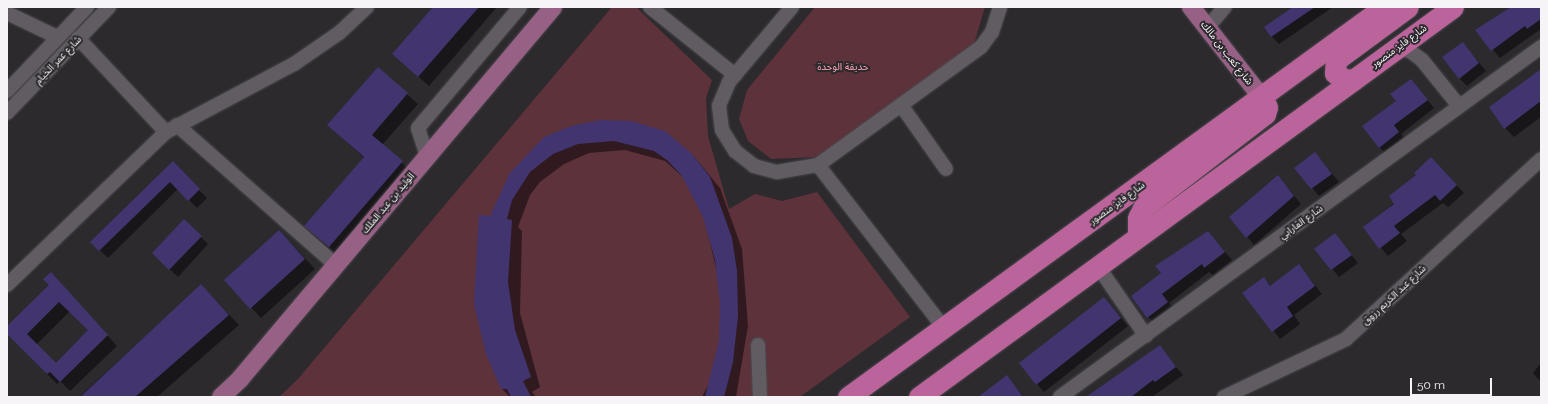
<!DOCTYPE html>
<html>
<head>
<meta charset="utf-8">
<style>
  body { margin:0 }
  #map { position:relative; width:1548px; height:404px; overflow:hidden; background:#2d2a2e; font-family:Raleway,"Noto Sans Arabic",sans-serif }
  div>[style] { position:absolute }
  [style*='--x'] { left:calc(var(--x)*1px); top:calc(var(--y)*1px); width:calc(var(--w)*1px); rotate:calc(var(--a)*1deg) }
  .green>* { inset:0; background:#5d323a }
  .shadow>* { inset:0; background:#0007 }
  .building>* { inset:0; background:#41346f }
  .roads { filter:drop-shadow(0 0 1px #4b484d) drop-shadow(0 0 1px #4b484d) }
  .minor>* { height:14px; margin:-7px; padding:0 7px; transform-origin:7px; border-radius:7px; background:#605c62 }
  .major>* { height:18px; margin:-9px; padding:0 9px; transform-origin:9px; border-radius:9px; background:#966184 }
  .highway>* { height:21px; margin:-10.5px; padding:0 10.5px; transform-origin:10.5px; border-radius:10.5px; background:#ba649b }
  span { translate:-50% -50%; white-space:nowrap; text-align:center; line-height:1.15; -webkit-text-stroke:4px #2d2a2e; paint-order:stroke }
  .street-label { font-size:10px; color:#f6f4f7 }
  .park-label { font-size:10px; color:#fca6b5 }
  .frame { position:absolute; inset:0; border:8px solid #f6f4f7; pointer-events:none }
  .scale { position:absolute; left:1410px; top:378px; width:82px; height:18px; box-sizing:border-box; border:2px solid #f6f4f7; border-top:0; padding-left:5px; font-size:12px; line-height:14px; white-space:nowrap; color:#f6f4f7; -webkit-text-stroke:3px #2d2a2e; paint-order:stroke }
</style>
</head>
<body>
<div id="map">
  <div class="green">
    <i style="clip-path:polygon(612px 7px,636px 7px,712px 80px,706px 98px,708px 136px,729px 209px,755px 194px,782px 201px,817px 192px,910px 317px,800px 397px,279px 397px,298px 379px)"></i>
    <i style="clip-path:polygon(815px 7px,985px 7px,972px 51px,819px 157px,771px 159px,748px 141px,739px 119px,747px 90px)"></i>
  </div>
  <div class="shadow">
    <i style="clip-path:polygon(434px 7px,497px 7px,429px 86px,393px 54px)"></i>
    <i style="clip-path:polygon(1295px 7px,1333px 7px,1279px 44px,1272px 37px)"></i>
    <i style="clip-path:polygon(1513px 7px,1541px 7px,1541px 29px,1500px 58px,1476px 30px)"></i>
    <i style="clip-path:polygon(1463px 43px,1486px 71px,1467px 86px,1459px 78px)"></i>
    <i style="clip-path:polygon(378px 68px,418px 104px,382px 145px,412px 172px,339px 256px,315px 235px,364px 158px,328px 125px)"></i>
    <i style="clip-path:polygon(1541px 73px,1541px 117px,1514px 137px,1505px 128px)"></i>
    <i style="clip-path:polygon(1411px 80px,1434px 108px,1401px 134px,1406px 140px,1387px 155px,1379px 147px,1397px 101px)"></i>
    <i style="clip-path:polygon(571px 127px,692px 154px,720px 188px,742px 249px,748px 326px,736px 397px,702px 397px,714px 374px,720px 341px,720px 285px,704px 217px,684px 178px,665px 161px,625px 150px,589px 153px,564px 164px,540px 182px,530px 195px,518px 227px,522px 231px,520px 313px,540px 387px,532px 392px,536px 397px,510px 397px,502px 389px,491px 217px,511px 174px)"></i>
    <i style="clip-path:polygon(1315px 153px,1339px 182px,1319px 196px,1296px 168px)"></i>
    <i style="clip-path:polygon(173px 163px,207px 198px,197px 208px,178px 189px,108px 258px,92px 242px)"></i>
    <i style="clip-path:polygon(1439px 166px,1464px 193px,1448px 207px,1443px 203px,1401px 234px,1407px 241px,1388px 256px,1364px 228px)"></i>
    <i style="clip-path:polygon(1278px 176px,1301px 204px,1254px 245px,1231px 217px)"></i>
    <i style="clip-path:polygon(184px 221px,208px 244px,178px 277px,153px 253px)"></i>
    <i style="clip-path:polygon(1208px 232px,1232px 260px,1213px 275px,1209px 272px,1169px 303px,1175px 310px,1156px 324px,1148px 317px,1162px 273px)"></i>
    <i style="clip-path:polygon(1335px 234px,1358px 263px,1339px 277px,1316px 249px)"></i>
    <i style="clip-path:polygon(289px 241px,315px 269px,261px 318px,225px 280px)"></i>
    <i style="clip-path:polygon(1299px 265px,1322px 294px,1294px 315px,1300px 324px,1280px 339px,1244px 294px,1264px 278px,1271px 286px)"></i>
    <i style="clip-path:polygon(evenodd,61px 284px,117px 346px,70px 391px,60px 381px,57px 384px,7px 333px,7px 327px,61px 284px,70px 311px,89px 330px,56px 364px,36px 345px,70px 311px)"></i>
    <i style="clip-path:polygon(201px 285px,239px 325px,157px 397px,79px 397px)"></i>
    <i style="clip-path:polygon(1104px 298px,1128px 326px,1044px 392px,1037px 384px)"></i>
    <i style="clip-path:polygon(1159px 347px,1183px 375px,1152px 397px,1089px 397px)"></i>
    <i style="clip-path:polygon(1541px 363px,1541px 382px,1533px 373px)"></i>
    <i style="clip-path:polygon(1006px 377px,1024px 397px,980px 397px)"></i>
  </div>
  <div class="building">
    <i style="clip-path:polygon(433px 7px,479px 7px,418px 77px,392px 54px)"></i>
    <i style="clip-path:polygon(1293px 7px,1315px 7px,1271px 37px,1264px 27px)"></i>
    <i style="clip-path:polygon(1511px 7px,1541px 7px,1541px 19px,1527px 29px,1525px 26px,1491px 51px,1475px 30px)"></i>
    <i style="clip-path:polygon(1463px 42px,1479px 63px,1459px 79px,1442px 57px)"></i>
    <i style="clip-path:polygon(378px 67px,408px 93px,372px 135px,403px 161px,329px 247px,304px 226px,364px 157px,327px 125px)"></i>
    <i style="clip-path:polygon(1541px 69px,1541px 101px,1504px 129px,1489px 107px)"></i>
    <i style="clip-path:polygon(1411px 79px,1428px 100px,1394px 125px,1399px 132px,1379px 148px,1362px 126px,1396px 101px,1390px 94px)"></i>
    <i style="clip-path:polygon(600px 120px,631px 121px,665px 131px,692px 154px,710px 177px,732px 238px,737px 271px,738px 316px,733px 362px,724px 397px,705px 397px,719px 341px,720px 303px,715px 260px,703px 217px,682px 176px,667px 160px,654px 151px,614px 141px,578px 144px,553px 154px,530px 172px,512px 200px,507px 219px,512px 220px,508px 282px,515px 330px,531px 377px,523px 381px,531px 397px,511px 397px,507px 389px,501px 389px,486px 354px,474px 304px,479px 215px,490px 216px,510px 173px,544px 137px,571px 126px)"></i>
    <i style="clip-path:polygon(1315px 152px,1332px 174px,1311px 189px,1294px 168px)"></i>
    <i style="clip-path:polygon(1431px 157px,1457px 185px,1440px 201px,1435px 195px,1394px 226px,1400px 233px,1379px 249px,1363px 227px,1394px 204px,1389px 196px,1416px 175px,1414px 173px)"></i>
    <i style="clip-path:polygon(173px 161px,200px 189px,188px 201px,170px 182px,99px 251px,90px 242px)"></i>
    <i style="clip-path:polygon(1278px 175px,1294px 196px,1246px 238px,1229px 217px)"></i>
    <i style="clip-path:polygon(184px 219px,202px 236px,169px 270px,152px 253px)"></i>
    <i style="clip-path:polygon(279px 230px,305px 259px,250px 309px,224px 280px)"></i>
    <i style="clip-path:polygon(1208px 231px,1225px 252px,1204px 268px,1202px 264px,1162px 294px,1168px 302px,1147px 318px,1131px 296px,1161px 273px,1155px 266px)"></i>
    <i style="clip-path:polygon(1335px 233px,1352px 255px,1331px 270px,1314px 249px)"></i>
    <i style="clip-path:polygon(1299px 264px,1315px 286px,1287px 307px,1293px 316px,1272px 332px,1242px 293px,1264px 277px,1270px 286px)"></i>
    <i style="clip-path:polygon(evenodd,51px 272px,108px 335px,60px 382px,50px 372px,47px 374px,7px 334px,7px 326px,49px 285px,43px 279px,51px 272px,59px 302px,88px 330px,56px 363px,27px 334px,59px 302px)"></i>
    <i style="clip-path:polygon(201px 284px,229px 315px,135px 397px,80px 397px)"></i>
    <i style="clip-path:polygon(1104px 297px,1121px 318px,1036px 385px,1019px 363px)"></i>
    <i style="clip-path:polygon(1160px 345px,1176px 367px,1155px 382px,1153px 380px,1131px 397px,1086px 397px)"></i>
    <i style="clip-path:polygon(1007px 375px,1023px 397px,978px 397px)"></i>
  </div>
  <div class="roads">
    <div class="minor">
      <i style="--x:650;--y:7;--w:109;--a:38.7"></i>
      <i style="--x:792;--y:7;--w:98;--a:130"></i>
      <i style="--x:729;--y:82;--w:26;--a:113"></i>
      <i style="--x:719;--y:106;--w:24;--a:83"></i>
      <i style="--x:722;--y:130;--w:25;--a:58"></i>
      <i style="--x:735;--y:151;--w:24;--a:38"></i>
      <i style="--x:754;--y:166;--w:24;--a:15"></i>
      <i style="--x:777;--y:172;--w:42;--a:-9.7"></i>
      <i style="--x:818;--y:165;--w:201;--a:-35.9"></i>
      <i style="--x:981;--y:47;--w:19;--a:-54"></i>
      <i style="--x:992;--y:32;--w:26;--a:-72"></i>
      <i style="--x:7;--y:13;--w:55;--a:25.6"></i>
      <i style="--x:1208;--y:27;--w:26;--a:-50"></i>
      <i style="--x:78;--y:38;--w:129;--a:46.9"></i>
      <i style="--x:1396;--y:48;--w:14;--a:12"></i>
      <i style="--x:1410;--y:51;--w:15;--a:37"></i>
      <i style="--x:1422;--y:60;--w:59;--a:51.2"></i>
      <i style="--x:7;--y:91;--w:116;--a:-46.4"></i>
      <i style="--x:901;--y:105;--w:78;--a:54.9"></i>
      <i style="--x:7;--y:113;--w:147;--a:-46.1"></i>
      <i style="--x:177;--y:125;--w:212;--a:41.4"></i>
      <i style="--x:427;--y:156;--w:29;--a:-108"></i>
      <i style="--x:418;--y:128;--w:158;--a:-49.9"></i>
      <i style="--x:818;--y:165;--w:205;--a:52.3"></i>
      <i style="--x:1097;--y:265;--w:86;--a:55.4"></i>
      <i style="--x:7;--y:285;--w:221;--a:-43.9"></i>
      <i style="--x:166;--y:132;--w:145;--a:-28"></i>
      <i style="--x:294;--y:64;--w:55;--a:-34.6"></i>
      <i style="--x:339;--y:33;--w:38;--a:-43"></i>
      <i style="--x:758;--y:345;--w:52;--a:87.8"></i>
      <i style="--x:1060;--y:397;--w:595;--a:-36.04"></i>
      <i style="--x:1224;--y:397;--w:135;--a:-25.4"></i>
      <i style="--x:1346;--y:339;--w:265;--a:-42.7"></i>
    </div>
    <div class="major">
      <i style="--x:1191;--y:7;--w:115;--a:52"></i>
      <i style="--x:221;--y:397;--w:26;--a:-43"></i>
      <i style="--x:240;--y:379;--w:486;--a:-49.9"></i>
    </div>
    <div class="highway">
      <i style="--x:1353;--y:80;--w:10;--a:-174"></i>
      <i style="--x:1343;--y:79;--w:10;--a:-143"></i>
      <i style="--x:1335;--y:73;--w:13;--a:-86"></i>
      <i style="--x:1336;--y:60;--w:89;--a:-36.4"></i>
      <i style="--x:1138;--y:234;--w:16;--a:-90"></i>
      <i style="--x:1138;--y:218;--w:11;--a:-63"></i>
      <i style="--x:1143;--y:208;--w:154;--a:-37.6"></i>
      <i style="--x:1265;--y:114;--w:7;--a:-74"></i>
      <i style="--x:1267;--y:107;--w:10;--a:-119"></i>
      <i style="--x:848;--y:397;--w:663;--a:-36.04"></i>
      <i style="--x:919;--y:397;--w:661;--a:-36.14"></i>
    </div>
  </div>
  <div class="street-label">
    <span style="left:1399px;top:46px;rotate:-36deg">شارع فايز منصور</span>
    <span style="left:1227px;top:53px;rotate:52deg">شارع كعب بن مالك</span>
    <span style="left:58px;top:60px;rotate:-46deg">شارع عمر الخيام</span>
    <span style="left:388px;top:203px;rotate:-50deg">الوليد بن عبد الملك</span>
    <span style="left:1117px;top:203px;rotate:-36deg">شارع فايز منصور</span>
    <span style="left:1301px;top:222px;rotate:-36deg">شارع الفارابي</span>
    <span style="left:1394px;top:295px;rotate:-43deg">شارع عبد الكريم رزوق</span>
  </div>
  <div class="park-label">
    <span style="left:843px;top:67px">حديقة الوحدة</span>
  </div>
  <div class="frame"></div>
  <div class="scale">50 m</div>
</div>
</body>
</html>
